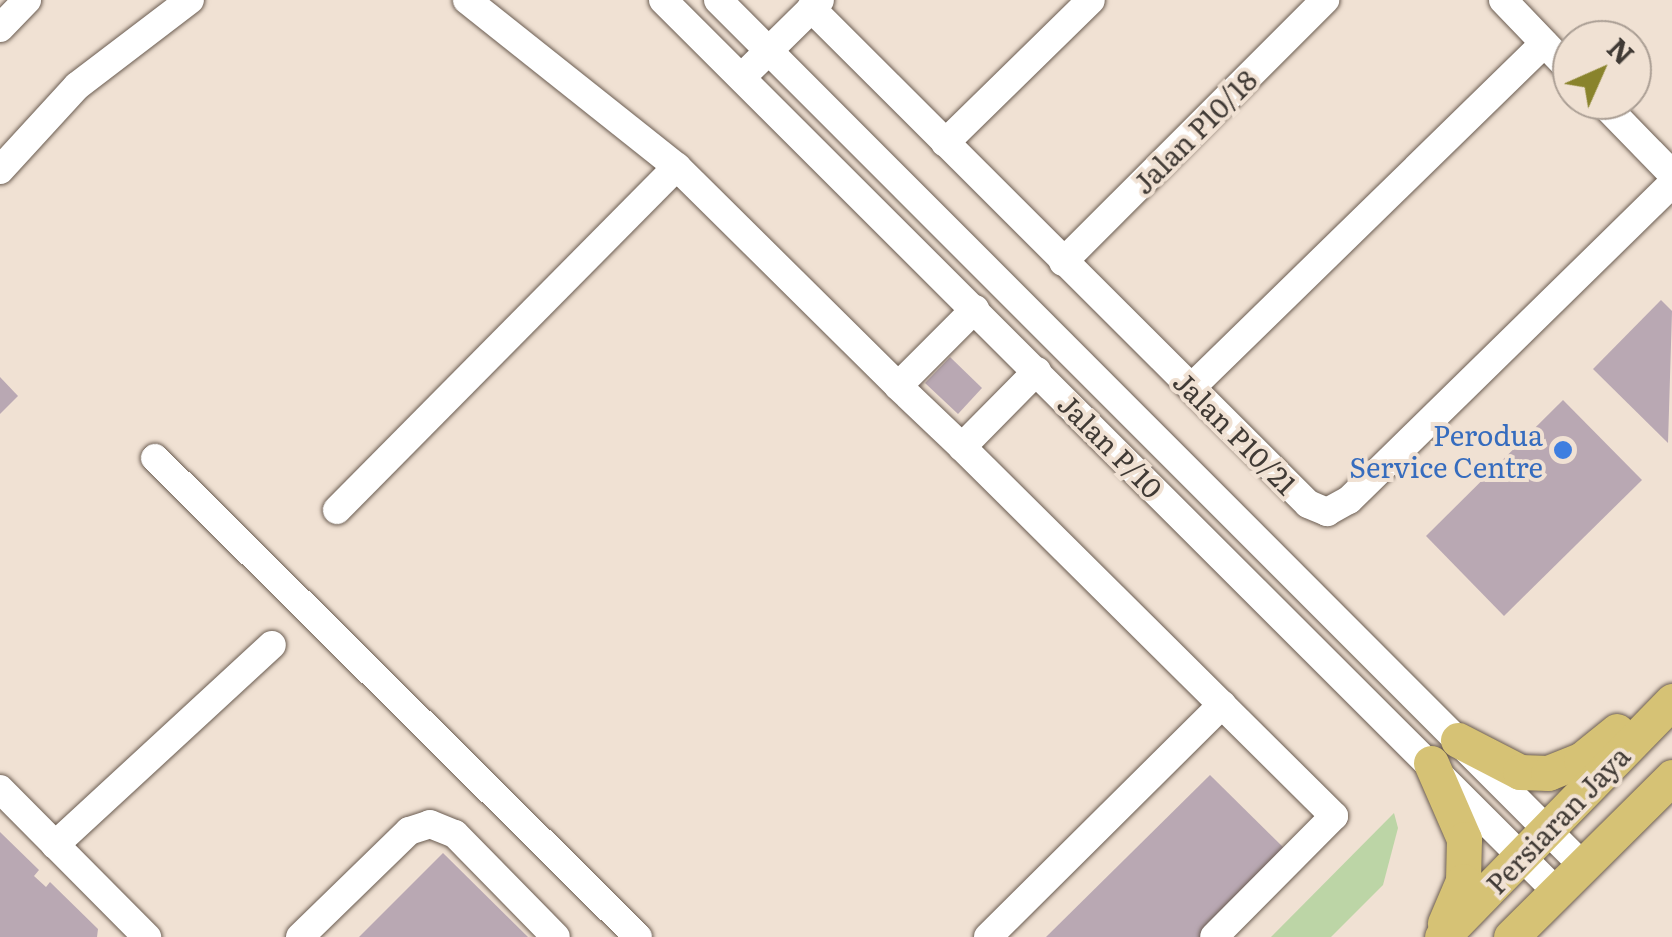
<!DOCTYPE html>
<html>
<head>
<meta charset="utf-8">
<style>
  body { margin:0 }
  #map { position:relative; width:1672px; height:937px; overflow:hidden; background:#f0e1d3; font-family:Literata,serif }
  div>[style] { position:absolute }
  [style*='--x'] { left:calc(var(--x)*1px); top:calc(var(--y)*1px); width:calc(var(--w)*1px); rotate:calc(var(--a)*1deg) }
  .green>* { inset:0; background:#bcd5a6 }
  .building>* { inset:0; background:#b9a8b3 }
  .roads { filter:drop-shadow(0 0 2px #6a5c51) drop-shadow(0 0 2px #6a5c51) }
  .minor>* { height:28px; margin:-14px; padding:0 14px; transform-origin:14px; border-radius:14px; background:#fff }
  .major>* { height:35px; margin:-17.5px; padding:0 17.5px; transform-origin:17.5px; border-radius:17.5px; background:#d6c275 }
  .dots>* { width:28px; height:28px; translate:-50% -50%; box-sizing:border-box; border:5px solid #f0e1d3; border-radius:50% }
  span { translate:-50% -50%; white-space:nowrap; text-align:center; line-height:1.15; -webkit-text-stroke:8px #f0e1d3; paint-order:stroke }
  .street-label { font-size:28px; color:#403a35 }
  .shop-label { font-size:28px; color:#366cbe }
  .right { translate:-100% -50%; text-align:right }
  .north { position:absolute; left:1552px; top:20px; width:100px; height:100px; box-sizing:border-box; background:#f0e1d3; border:2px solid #aa9e94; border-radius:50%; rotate:45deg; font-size:28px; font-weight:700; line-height:40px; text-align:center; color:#403a35 }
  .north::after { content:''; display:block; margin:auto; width:35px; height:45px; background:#89832c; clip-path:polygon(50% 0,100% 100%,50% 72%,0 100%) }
</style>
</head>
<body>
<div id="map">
  <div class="green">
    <i style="clip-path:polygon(1394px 813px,1398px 828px,1383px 885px,1331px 937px,1271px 937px)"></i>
  </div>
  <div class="building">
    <i style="clip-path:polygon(1661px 300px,1672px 311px,1668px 443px,1593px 369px)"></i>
    <i style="clip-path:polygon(950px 357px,982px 388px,958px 414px,925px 383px)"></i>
    <i style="clip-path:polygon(0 377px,18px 396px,0 414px)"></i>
    <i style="clip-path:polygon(1563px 400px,1642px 480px,1504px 616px,1426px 536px)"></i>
    <i style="clip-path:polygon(1210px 775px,1287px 851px,1200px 937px,1046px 937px)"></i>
    <i style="clip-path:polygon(0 832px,39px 870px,34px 876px,46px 887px,50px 882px,98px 929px,97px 937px,0 937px)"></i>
    <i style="clip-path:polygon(443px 853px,528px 937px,359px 937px)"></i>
  </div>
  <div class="roads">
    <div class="minor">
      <i style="--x:467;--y:0;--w:268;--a:38.5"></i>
      <i style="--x:677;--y:167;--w:311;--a:44.7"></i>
      <i style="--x:898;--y:386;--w:109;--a:-45"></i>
      <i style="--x:663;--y:0;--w:1263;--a:44.94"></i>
      <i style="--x:718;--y:0;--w:1224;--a:45.03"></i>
      <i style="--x:1503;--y:0;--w:100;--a:46.2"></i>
      <i style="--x:811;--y:8;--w:702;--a:44.94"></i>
      <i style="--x:1308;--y:504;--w:21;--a:23"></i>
      <i style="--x:1327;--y:512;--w:25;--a:-29"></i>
      <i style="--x:1349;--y:500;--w:452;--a:-44.4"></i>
      <i style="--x:0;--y:28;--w:39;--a:-46"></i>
      <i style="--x:743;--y:76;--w:108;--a:-44.6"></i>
      <i style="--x:1600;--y:100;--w:103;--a:45.8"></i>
      <i style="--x:945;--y:143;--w:204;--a:-44.4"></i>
      <i style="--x:0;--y:170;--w:114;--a:-47.5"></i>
      <i style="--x:77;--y:86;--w:142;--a:-37.3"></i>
      <i style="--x:1063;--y:262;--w:371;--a:-45"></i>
      <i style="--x:1037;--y:371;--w:107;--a:134.6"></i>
      <i style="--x:962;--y:447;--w:524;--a:44.77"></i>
      <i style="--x:1334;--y:816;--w:170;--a:134.8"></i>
      <i style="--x:898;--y:386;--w:88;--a:43.6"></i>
      <i style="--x:1192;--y:387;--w:492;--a:-44.3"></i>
      <i style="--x:155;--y:458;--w:680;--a:44.76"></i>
      <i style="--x:337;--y:510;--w:483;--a:-45.3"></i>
      <i style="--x:0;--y:789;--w:209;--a:45.2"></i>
      <i style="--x:55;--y:845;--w:295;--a:-42.7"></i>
      <i style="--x:300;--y:937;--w:152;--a:-44.2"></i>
      <i style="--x:409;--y:831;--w:22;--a:-18"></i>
      <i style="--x:430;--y:824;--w:27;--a:22"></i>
      <i style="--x:455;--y:834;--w:144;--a:45.6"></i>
      <i style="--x:988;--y:937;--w:330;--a:-44.8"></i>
    </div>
    <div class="major">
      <i style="--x:1458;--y:740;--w:70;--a:27.3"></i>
      <i style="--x:1520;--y:772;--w:28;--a:2"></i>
      <i style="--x:1548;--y:773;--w:35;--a:-22"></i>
      <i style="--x:1581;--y:760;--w:46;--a:-38.9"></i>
      <i style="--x:1431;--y:763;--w:83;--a:66.5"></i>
      <i style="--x:1464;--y:839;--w:42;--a:91.4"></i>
      <i style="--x:1463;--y:881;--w:46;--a:113.2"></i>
      <i style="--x:1442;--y:937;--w:330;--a:-45.7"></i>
      <i style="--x:1511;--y:937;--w:227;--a:-44.8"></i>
    </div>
  </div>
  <div class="dots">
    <i style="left:1563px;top:450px;background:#3f7fe0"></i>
  </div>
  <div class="street-label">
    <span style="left:1194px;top:131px;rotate:-45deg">Jalan P10/18</span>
    <span style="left:1236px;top:432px;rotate:45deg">Jalan P10/21</span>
    <span style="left:1111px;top:445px;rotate:45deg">Jalan P/10</span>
    <span style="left:1557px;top:819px;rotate:-46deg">Persiaran Jaya</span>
  </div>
  <div class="shop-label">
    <span class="right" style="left:1543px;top:450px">Perodua<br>Service Centre</span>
  </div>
  <div class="north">N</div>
</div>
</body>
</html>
